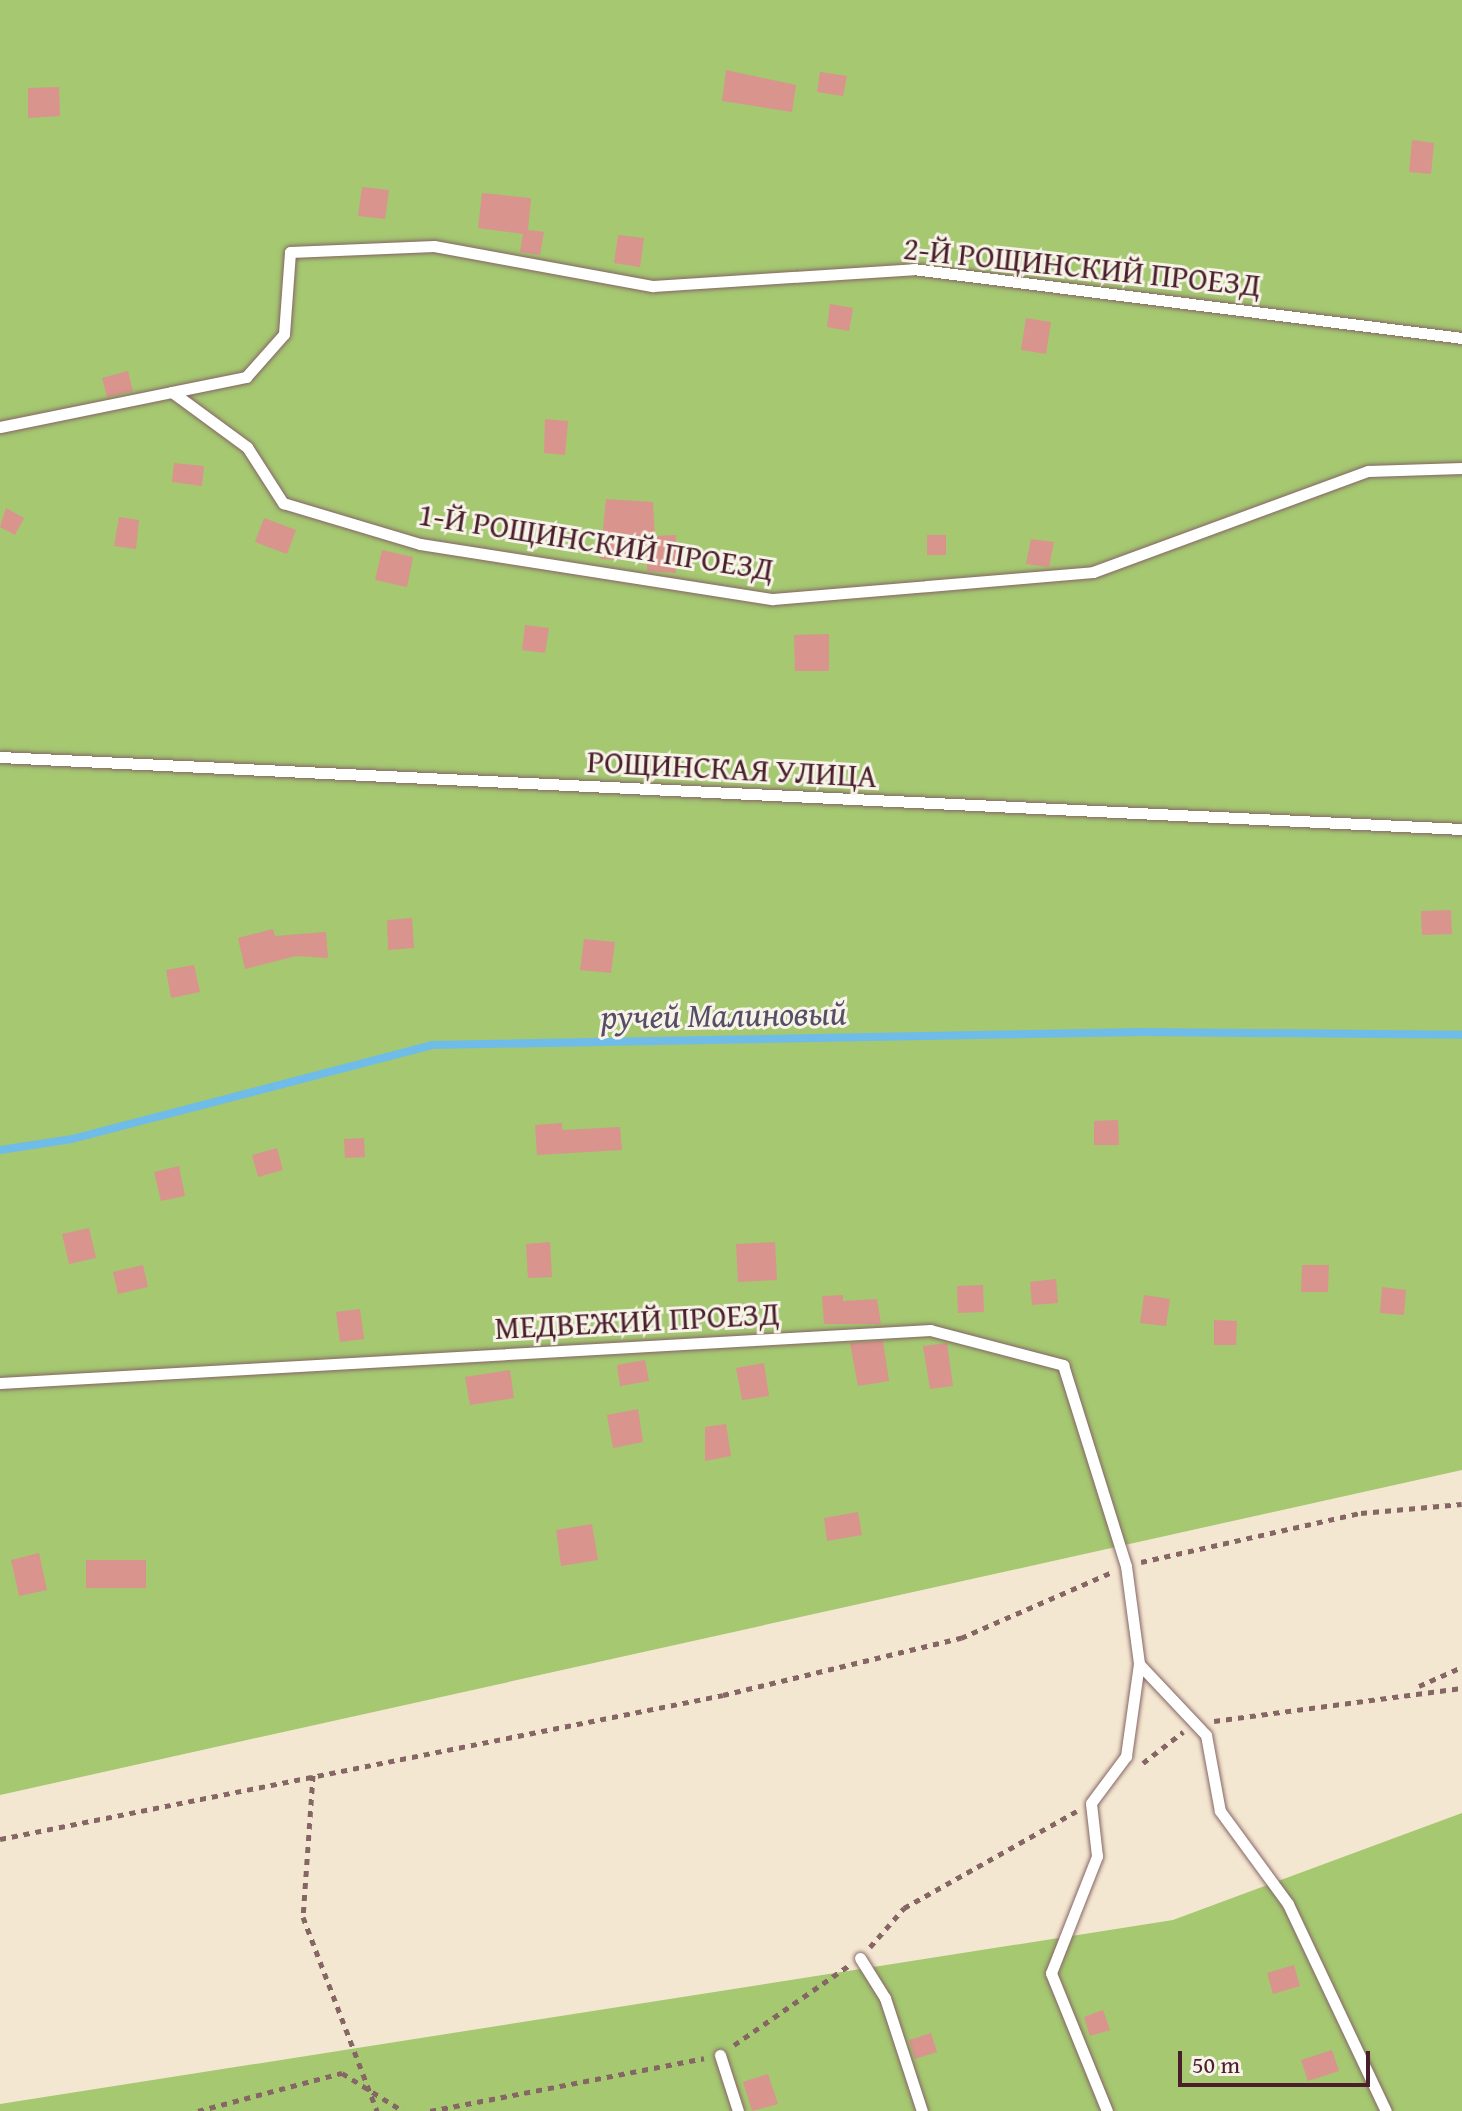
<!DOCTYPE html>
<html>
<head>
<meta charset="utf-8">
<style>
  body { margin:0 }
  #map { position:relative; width:1462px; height:2111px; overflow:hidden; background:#f4e7d1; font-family:"Gentium Book Plus",serif }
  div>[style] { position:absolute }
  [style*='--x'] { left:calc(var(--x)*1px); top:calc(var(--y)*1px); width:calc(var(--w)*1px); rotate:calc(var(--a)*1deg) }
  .green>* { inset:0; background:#a5c871 }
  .stream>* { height:8px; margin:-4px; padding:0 4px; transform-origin:4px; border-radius:4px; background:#6fbce9 }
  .building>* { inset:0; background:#d9948e }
  .path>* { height:5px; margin-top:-2.5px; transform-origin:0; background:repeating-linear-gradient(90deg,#866565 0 6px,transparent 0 12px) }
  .roads { filter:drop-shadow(0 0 2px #866565) drop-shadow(0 0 2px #866565) }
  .service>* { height:11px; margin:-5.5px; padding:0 5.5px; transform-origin:5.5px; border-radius:5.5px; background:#fff }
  span { translate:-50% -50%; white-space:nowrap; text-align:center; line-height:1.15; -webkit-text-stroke:6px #f7f3e8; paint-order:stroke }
  .street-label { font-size:32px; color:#4a1f2b }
  .water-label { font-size:34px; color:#554e64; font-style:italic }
  .scale { position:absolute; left:1178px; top:2051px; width:192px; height:36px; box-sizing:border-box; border:4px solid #4a1f2b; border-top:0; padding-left:10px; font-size:24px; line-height:28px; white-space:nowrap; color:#4a1f2b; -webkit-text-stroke:6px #f7f3e8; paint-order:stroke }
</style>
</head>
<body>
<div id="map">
  <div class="green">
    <i style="clip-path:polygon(0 0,1462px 0,1462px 1470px,0 1795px)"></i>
    <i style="clip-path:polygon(1462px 1813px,1462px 2111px,0 2111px,0 2104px,1173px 1920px)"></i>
  </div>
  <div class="stream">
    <i style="--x:0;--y:1150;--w:73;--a:-8.7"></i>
    <i style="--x:72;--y:1139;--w:373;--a:-14.6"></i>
    <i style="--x:433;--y:1045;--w:710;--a:-1.05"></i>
    <i style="--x:1143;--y:1032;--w:319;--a:0.5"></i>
  </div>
  <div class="building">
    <i style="clip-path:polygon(726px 70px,796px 85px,792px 112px,722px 101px)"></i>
    <i style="clip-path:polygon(820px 72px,847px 76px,843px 96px,817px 92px)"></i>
    <i style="clip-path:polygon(59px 87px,60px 116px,28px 118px,28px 88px)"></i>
    <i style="clip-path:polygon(1412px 140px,1434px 143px,1431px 174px,1409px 172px)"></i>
    <i style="clip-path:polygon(362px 187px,389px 190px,385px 219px,358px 216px)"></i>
    <i style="clip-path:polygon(482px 193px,531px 198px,528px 230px,544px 232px,540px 255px,520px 252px,523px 234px,478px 228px)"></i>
    <i style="clip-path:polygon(618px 235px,644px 238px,640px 267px,614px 263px)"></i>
    <i style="clip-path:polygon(830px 304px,853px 308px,849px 331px,827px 327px)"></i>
    <i style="clip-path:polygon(1026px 318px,1051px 322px,1046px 354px,1021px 350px)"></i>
    <i style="clip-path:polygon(128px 371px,133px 391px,107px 397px,102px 378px)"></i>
    <i style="clip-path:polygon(545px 419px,568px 421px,565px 455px,544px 453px)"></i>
    <i style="clip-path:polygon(174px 463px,204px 466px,202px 486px,172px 482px)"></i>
    <i style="clip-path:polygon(606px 499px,653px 502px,655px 536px,676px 535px,676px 573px,647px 571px,647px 561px,600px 559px)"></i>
    <i style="clip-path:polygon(6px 508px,24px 518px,15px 535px,0 527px)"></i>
    <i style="clip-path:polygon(119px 517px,139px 520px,136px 549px,114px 546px)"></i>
    <i style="clip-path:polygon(264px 518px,296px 530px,287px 554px,255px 542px)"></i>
    <i style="clip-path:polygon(927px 535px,946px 535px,946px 555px,927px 555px)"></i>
    <i style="clip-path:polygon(1031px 539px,1054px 542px,1049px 567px,1026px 564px)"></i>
    <i style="clip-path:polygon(382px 550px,413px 557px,407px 587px,375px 580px)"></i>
    <i style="clip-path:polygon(525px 625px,549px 628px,545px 653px,522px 650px)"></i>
    <i style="clip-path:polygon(829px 634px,829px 671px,795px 671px,794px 635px)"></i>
    <i style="clip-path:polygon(1451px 910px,1452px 934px,1422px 935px,1421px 911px)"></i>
    <i style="clip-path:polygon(412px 918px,414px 948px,388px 950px,387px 920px)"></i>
    <i style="clip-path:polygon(273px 929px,275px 936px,326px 932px,328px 958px,296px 956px,245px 969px,238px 938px)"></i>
    <i style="clip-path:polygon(584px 939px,615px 942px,611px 973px,580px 970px)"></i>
    <i style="clip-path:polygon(194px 965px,200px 992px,171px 998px,166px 970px)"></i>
    <i style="clip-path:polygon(1118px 1120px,1119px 1145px,1094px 1145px,1094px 1121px)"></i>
    <i style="clip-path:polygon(562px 1123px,562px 1130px,620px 1127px,622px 1150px,537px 1155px,535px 1125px)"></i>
    <i style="clip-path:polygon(364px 1138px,365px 1157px,345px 1158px,344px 1139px)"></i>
    <i style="clip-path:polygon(277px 1148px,283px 1170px,258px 1177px,252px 1155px)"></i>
    <i style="clip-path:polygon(179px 1166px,185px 1196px,161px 1201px,154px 1172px)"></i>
    <i style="clip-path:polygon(89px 1228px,96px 1258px,69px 1264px,62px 1234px)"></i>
    <i style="clip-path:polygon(550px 1242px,552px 1277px,528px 1278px,526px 1244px)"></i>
    <i style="clip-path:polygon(775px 1242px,777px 1280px,738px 1282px,736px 1244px)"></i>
    <i style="clip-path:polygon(143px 1265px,148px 1287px,118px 1294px,113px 1272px)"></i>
    <i style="clip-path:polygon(1302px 1265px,1329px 1265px,1328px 1292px,1301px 1292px)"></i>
    <i style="clip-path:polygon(1056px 1279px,1058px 1303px,1032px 1305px,1030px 1282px)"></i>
    <i style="clip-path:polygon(983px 1285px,984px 1312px,958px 1313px,957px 1286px)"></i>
    <i style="clip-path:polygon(1382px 1287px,1406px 1290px,1404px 1315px,1380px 1313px)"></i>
    <i style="clip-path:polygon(843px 1295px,843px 1301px,877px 1299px,881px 1324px,824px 1324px,822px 1296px)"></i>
    <i style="clip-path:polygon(1144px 1295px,1170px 1299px,1166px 1326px,1140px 1323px)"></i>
    <i style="clip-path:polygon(360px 1309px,364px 1339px,340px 1342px,336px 1312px)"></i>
    <i style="clip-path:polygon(1214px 1320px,1237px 1321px,1236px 1345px,1214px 1345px)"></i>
    <i style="clip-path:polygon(883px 1341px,889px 1381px,858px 1386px,850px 1343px)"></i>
    <i style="clip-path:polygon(947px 1343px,953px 1386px,930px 1389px,923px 1346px)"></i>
    <i style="clip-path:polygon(645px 1360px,649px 1381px,620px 1386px,617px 1365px)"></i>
    <i style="clip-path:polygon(764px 1363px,769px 1396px,742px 1400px,736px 1368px)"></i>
    <i style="clip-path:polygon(510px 1370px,514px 1398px,470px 1405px,465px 1377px)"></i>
    <i style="clip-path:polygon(638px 1409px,643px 1442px,613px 1448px,607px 1415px)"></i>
    <i style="clip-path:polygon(726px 1424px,731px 1456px,705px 1461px,705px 1427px)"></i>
    <i style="clip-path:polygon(858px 1512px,862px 1535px,827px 1541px,824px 1518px)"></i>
    <i style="clip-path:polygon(592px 1524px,598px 1560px,561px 1566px,556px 1530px)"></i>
    <i style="clip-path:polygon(39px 1553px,47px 1590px,19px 1596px,11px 1560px)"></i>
    <i style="clip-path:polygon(86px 1560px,146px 1560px,146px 1588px,86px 1588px)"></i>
    <i style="clip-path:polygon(1294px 1965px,1300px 1986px,1273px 1994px,1267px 1973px)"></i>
    <i style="clip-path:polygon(1103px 2010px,1110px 2030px,1090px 2036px,1084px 2017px)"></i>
    <i style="clip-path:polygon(931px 2033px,937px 2052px,915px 2059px,909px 2040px)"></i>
    <i style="clip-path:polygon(1332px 2050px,1339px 2071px,1308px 2081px,1301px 2060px)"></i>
    <i style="clip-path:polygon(768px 2074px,778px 2104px,752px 2111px,743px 2082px)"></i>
  </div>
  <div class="path">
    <i style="--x:1141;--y:1562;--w:225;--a:-12.6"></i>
    <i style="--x:1361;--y:1513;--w:101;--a:-5.1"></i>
    <i style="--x:1419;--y:1686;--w:47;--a:-23.8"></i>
    <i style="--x:1214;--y:1721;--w:250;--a:-7.6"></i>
    <i style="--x:1143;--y:1763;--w:51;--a:-37.8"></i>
    <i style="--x:313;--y:1775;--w:142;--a:94"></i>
    <i style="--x:303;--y:1917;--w:208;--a:69.1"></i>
    <i style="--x:0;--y:1839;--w:737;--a:-11.26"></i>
    <i style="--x:723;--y:1695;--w:245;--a:-13.5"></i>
    <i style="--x:961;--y:1638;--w:165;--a:-23.6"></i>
    <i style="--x:870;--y:1947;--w:52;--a:-48.9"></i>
    <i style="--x:904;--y:1908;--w:198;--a:-29.3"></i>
    <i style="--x:734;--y:2045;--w:139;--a:-34.7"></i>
    <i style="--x:198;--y:2111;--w:149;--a:-14.8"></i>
    <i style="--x:342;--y:2073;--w:72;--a:31.9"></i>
    <i style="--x:430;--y:2111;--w:279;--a:-10.9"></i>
  </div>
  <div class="roads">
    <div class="service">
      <i style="--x:172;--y:392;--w:76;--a:-11.5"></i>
      <i style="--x:246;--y:377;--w:57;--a:-48.5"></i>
      <i style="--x:284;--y:334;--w:82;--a:-85.8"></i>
      <i style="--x:290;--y:252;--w:144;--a:-2.4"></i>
      <i style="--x:434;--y:246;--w:223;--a:10.4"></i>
      <i style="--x:653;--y:286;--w:261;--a:-3.7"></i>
      <i style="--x:913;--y:269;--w:553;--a:7.16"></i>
      <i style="--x:0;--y:427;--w:176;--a:-11.5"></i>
      <i style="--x:172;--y:392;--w:93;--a:36.3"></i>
      <i style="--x:247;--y:447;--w:67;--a:57.3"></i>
      <i style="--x:283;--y:503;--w:143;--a:16.7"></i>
      <i style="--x:420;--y:544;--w:357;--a:8.9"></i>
      <i style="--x:773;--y:599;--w:321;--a:-4.8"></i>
      <i style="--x:1093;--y:572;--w:293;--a:-20.2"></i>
      <i style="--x:1368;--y:471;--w:94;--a:-1.8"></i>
      <i style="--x:0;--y:757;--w:1464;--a:2.82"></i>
      <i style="--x:0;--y:1383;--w:932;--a:-3.26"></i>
      <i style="--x:930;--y:1330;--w:138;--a:14.7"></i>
      <i style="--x:1063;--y:1365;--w:211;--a:72.6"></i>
      <i style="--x:1126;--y:1566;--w:99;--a:82.4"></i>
      <i style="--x:1139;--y:1664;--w:98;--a:46.7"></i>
      <i style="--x:1206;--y:1735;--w:77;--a:79.6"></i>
      <i style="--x:1220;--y:1811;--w:115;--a:53.8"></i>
      <i style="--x:1288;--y:1904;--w:229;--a:64.7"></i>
      <i style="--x:860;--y:1958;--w:47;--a:58"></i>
      <i style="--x:885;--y:1998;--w:119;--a:71.9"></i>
      <i style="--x:720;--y:2055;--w:59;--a:72.2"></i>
      <i style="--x:1107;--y:2111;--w:149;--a:-112.1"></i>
      <i style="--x:1051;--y:1973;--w:126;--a:-68.5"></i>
      <i style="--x:1097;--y:1856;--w:53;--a:-96.5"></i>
      <i style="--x:1091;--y:1803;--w:59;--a:-53.3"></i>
      <i style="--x:1126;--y:1756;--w:93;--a:-82"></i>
    </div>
  </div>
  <div class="street-label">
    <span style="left:1082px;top:267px;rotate:6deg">2-Й РОЩИНСКИЙ ПРОЕЗД</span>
    <span style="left:596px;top:542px;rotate:9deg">1-Й РОЩИНСКИЙ ПРОЕЗД</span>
    <span style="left:732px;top:769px;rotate:3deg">РОЩИНСКАЯ УЛИЦА</span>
    <span style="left:637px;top:1321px;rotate:-3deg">МЕДВЕЖИЙ ПРОЕЗД</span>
  </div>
  <div class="water-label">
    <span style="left:724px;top:1014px;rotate:-1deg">ручей Малиновый</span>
  </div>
  <div class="scale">50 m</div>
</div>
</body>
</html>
